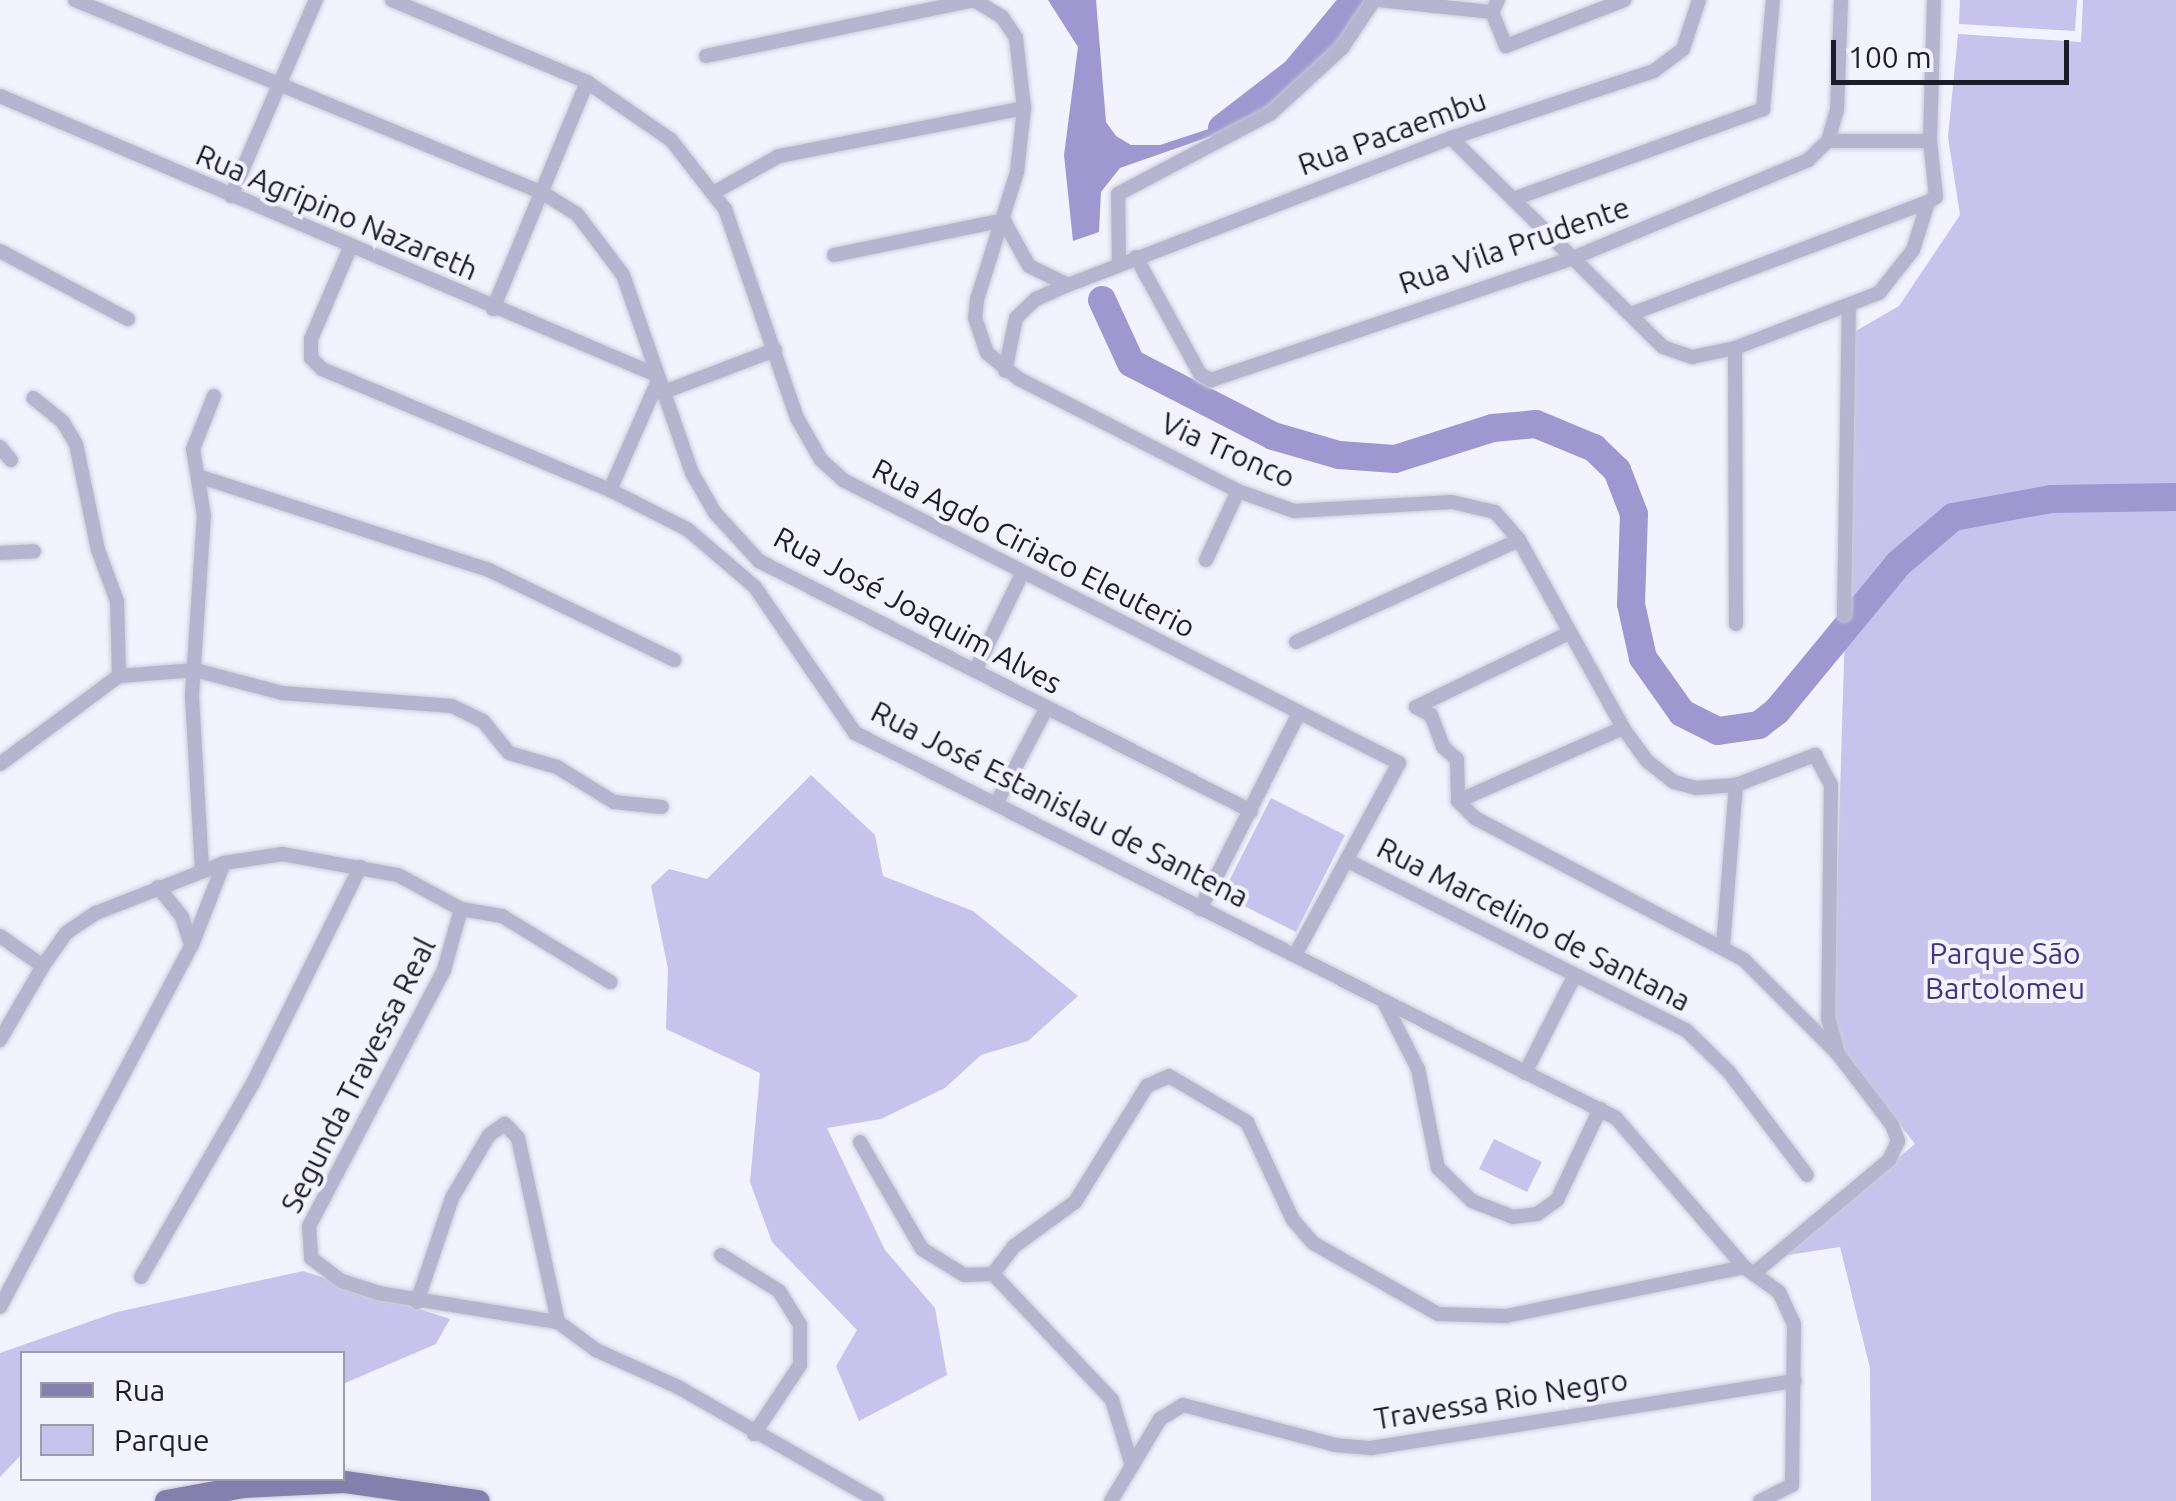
<!DOCTYPE html>
<html>
<head>
<meta charset="utf-8">
<style>
  body { margin:0 }
  #map { position:relative; width:2176px; height:1501px; overflow:hidden; background:#f3f2ff; font-family:Ubuntu,sans-serif }
  div>[style] { position:absolute }
  [style*='--x'] { left:calc(var(--x)*1px); top:calc(var(--y)*1px); width:calc(var(--w)*1px); rotate:calc(var(--a)*1deg) }
  .green>* { inset:0; background:#c8c3ed }
  .water>* { inset:0; background:#9f97d0 }
  .river>* { height:28px; margin:-14px; padding:0 14px; transform-origin:14px; border-radius:14px; background:#9f97d0 }
  .roads { filter:drop-shadow(0 0 2px #cdcbd8) drop-shadow(0 0 2px #cdcbd8) }
  .minor>* { height:14px; margin:-7px; padding:0 7px; transform-origin:7px; border-radius:7px; background:#b7b4cf }
  .primary>* { height:22px; margin:-11px; padding:0 11px; transform-origin:11px; border-radius:11px; background:#857fae }
  span { translate:-50% -50%; white-space:nowrap; text-align:center; line-height:1.15; -webkit-text-stroke:8px #f3f2ff; paint-order:stroke }
  .street-label { font-size:30px; color:#1e1c28 }
  .park-label { font-size:30px; color:#45367b }
  .legend { position:absolute; left:20px; top:1351px; width:325px; height:130px; box-sizing:border-box; background:#f3f2ff; border:2px solid #9e9ca9; margin:0; padding:12px 18px; list-style:none; font-size:30px; color:#1e1c28 }
  .legend li { display:flex; align-items:center; gap:20px; height:50px }
  .legend b { width:50px; border:2px solid #9e9ca9 }
  .scale { position:absolute; left:1831px; top:40px; width:238px; height:45px; box-sizing:border-box; border:5px solid #1e1c28; border-top:0; padding-left:12px; font-size:30px; line-height:35px; white-space:nowrap; color:#1e1c28; -webkit-text-stroke:8px #f3f2ff; paint-order:stroke }
</style>
</head>
<body>
<div id="map">
  <div class="green">
    <i style="clip-path:polygon(1960px 0,2077px 0,2075px 31px,1959px 24px)"></i>
    <i style="clip-path:polygon(2083px 0,2176px 0,2176px 1501px,1871px 1501px,1870px 1368px,1840px 1247px,1781px 1256px,1915px 1144px,1842px 1050px,1833px 1024px,1854px 332px,1899px 306px,1960px 215px,1948px 137px,1958px 34px,2081px 42px)"></i>
    <i style="clip-path:polygon(811px 775px,875px 835px,883px 876px,973px 911px,1078px 996px,1028px 1041px,981px 1055px,945px 1088px,881px 1119px,827px 1128px,885px 1250px,935px 1308px,947px 1375px,859px 1421px,836px 1366px,857px 1330px,772px 1242px,750px 1182px,760px 1073px,666px 1029px,668px 969px,651px 886px,669px 869px,707px 879px)"></i>
    <i style="clip-path:polygon(1271px 798px,1345px 835px,1296px 932px,1222px 895px)"></i>
    <i style="clip-path:polygon(1494px 1139px,1542px 1162px,1527px 1192px,1479px 1169px)"></i>
    <i style="clip-path:polygon(303px 1271px,450px 1319px,436px 1344px,343px 1384px,342px 1354px,22px 1354px,22px 1454px,0 1477px,0 1353px,117px 1312px)"></i>
  </div>
  <div class="water">
    <i style="clip-path:polygon(1048px 0,1096px 0,1106px 122px,1116px 136px,1131px 145px,1160px 145px,1221px 125px,1223px 132px,1120px 168px,1101px 192px,1099px 232px,1073px 241px,1064px 155px,1078px 47px)"></i>
  </div>
  <div class="river">
    <i style="--x:1222;--y:128;--w:92;--a:-37.5"></i>
    <i style="--x:1295;--y:72;--w:94;--a:-50.2"></i>
    <i style="--x:1102;--y:300;--w:69;--a:65.3"></i>
    <i style="--x:1131;--y:363;--w:160;--a:27.2"></i>
    <i style="--x:1273;--y:436;--w:69;--a:16.1"></i>
    <i style="--x:1339;--y:455;--w:56;--a:4.1"></i>
    <i style="--x:1395;--y:459;--w:103;--a:-17.6"></i>
    <i style="--x:1493;--y:428;--w:43;--a:-5.3"></i>
    <i style="--x:1536;--y:424;--w:63;--a:22.5"></i>
    <i style="--x:1594;--y:448;--w:32;--a:44"></i>
    <i style="--x:1617;--y:470;--w:47;--a:68.9"></i>
    <i style="--x:1634;--y:514;--w:90;--a:91.9"></i>
    <i style="--x:1631;--y:604;--w:55;--a:77.5"></i>
    <i style="--x:1643;--y:658;--w:67;--a:54.7"></i>
    <i style="--x:1682;--y:713;--w:40;--a:26.6"></i>
    <i style="--x:1718;--y:731;--w:41;--a:-8.3"></i>
    <i style="--x:1759;--y:725;--w:23;--a:-38"></i>
    <i style="--x:1777;--y:711;--w:190;--a:-50.5"></i>
    <i style="--x:1898;--y:564;--w:72;--a:-40.5"></i>
    <i style="--x:1953;--y:517;--w:100;--a:-10.4"></i>
    <i style="--x:2051;--y:499;--w:125;--a:-0.9"></i>
  </div>
  <div class="roads">
    <div class="minor">
      <i style="--x:75;--y:0;--w:506;--a:22.41"></i>
      <i style="--x:543;--y:193;--w:40;--a:32"></i>
      <i style="--x:577;--y:214;--w:76;--a:53"></i>
      <i style="--x:623;--y:275;--w:210;--a:70.8"></i>
      <i style="--x:692;--y:473;--w:46;--a:60.1"></i>
      <i style="--x:715;--y:513;--w:65;--a:47.5"></i>
      <i style="--x:759;--y:561;--w:552;--a:26.94"></i>
      <i style="--x:392;--y:0;--w:212;--a:22.8"></i>
      <i style="--x:587;--y:82;--w:102;--a:34.6"></i>
      <i style="--x:671;--y:140;--w:88;--a:52"></i>
      <i style="--x:725;--y:209;--w:221;--a:71"></i>
      <i style="--x:797;--y:418;--w:48;--a:60.3"></i>
      <i style="--x:821;--y:460;--w:30;--a:42"></i>
      <i style="--x:843;--y:480;--w:624;--a:26.98"></i>
      <i style="--x:1399;--y:763;--w:218;--a:118.4"></i>
      <i style="--x:974;--y:0;--w:33;--a:31"></i>
      <i style="--x:1002;--y:17;--w:25;--a:56"></i>
      <i style="--x:1016;--y:38;--w:70;--a:83.5"></i>
      <i style="--x:1024;--y:108;--w:64;--a:96.2"></i>
      <i style="--x:1017;--y:172;--w:134;--a:107.4"></i>
      <i style="--x:977;--y:300;--w:18;--a:96"></i>
      <i style="--x:975;--y:318;--w:37;--a:71"></i>
      <i style="--x:987;--y:353;--w:41;--a:39.1"></i>
      <i style="--x:1019;--y:379;--w:246;--a:27.1"></i>
      <i style="--x:1238;--y:491;--w:59;--a:19.7"></i>
      <i style="--x:1294;--y:511;--w:158;--a:-3.3"></i>
      <i style="--x:1452;--y:502;--w:44;--a:13.1"></i>
      <i style="--x:1495;--y:512;--w:37;--a:49"></i>
      <i style="--x:1519;--y:540;--w:215;--a:61"></i>
      <i style="--x:1623;--y:728;--w:41;--a:54"></i>
      <i style="--x:1647;--y:761;--w:34;--a:38"></i>
      <i style="--x:1674;--y:782;--w:23;--a:15"></i>
      <i style="--x:1696;--y:788;--w:40;--a:-4.3"></i>
      <i style="--x:1736;--y:785;--w:85;--a:-20.8"></i>
      <i style="--x:1815;--y:755;--w:34;--a:62"></i>
      <i style="--x:1831;--y:785;--w:233;--a:90.7"></i>
      <i style="--x:1828;--y:1018;--w:37;--a:74"></i>
      <i style="--x:1379;--y:0;--w:114;--a:6.1"></i>
      <i style="--x:1498;--y:0;--w:13;--a:117"></i>
      <i style="--x:1492;--y:12;--w:37;--a:68"></i>
      <i style="--x:1506;--y:46;--w:127;--a:-21.3"></i>
      <i style="--x:706;--y:56;--w:274;--a:-11.8"></i>
      <i style="--x:0;--y:96;--w:711;--a:23.03"></i>
      <i style="--x:1451;--y:138;--w:298;--a:44.6"></i>
      <i style="--x:1663;--y:347;--w:31;--a:19"></i>
      <i style="--x:1692;--y:357;--w:44;--a:-11.8"></i>
      <i style="--x:1735;--y:348;--w:154;--a:-20.9"></i>
      <i style="--x:1879;--y:293;--w:55;--a:-51.7"></i>
      <i style="--x:1913;--y:250;--w:50;--a:-72.6"></i>
      <i style="--x:1928;--y:202;--w:9;--a:-32"></i>
      <i style="--x:1936;--y:197;--w:56;--a:-96.1"></i>
      <i style="--x:1930;--y:141;--w:141;--a:-88.4"></i>
      <i style="--x:1828;--y:141;--w:102;--a:0"></i>
      <i style="--x:715;--y:192;--w:73;--a:-29.4"></i>
      <i style="--x:779;--y:156;--w:250;--a:-11.1"></i>
      <i style="--x:231;--y:196;--w:214;--a:-66.6"></i>
      <i style="--x:1516;--y:198;--w:263;--a:-19.8"></i>
      <i style="--x:1763;--y:109;--w:109;--a:-84.8"></i>
      <i style="--x:1004;--y:221;--w:51;--a:60.9"></i>
      <i style="--x:1029;--y:266;--w:43;--a:26"></i>
      <i style="--x:1068;--y:285;--w:410;--a:-21"></i>
      <i style="--x:1451;--y:138;--w:214;--a:-18.3"></i>
      <i style="--x:1654;--y:71;--w:36;--a:-37"></i>
      <i style="--x:1683;--y:49;--w:52;--a:-71.9"></i>
      <i style="--x:350;--y:248;--w:99;--a:113.2"></i>
      <i style="--x:311;--y:339;--w:19;--a:90"></i>
      <i style="--x:311;--y:358;--w:16;--a:45"></i>
      <i style="--x:322;--y:369;--w:312;--a:22.8"></i>
      <i style="--x:610;--y:490;--w:86;--a:26.9"></i>
      <i style="--x:687;--y:529;--w:89;--a:40.5"></i>
      <i style="--x:755;--y:587;--w:177;--a:55.6"></i>
      <i style="--x:855;--y:733;--w:853;--a:26.84"></i>
      <i style="--x:1616;--y:1118;--w:196;--a:49.3"></i>
      <i style="--x:0;--y:251;--w:145;--a:28"></i>
      <i style="--x:834;--y:255;--w:174;--a:-11.6"></i>
      <i style="--x:1136;--y:257;--w:133;--a:61.3"></i>
      <i style="--x:1200;--y:374;--w:13;--a:29"></i>
      <i style="--x:1211;--y:380;--w:382;--a:-18.6"></i>
      <i style="--x:1573;--y:258;--w:255;--a:-22.6"></i>
      <i style="--x:1808;--y:160;--w:28;--a:-44"></i>
      <i style="--x:1828;--y:141;--w:32;--a:-74"></i>
      <i style="--x:1837;--y:110;--w:110;--a:-87.9"></i>
      <i style="--x:1119;--y:263;--w:69;--a:-90.8"></i>
      <i style="--x:1118;--y:194;--w:172;--a:-27.8"></i>
      <i style="--x:1270;--y:114;--w:98;--a:-42.5"></i>
      <i style="--x:1342;--y:48;--w:58;--a:-56.3"></i>
      <i style="--x:493;--y:309;--w:246;--a:-67.5"></i>
      <i style="--x:1631;--y:314;--w:317;--a:-20.7"></i>
      <i style="--x:1735;--y:348;--w:276;--a:89.8"></i>
      <i style="--x:1005;--y:371;--w:54;--a:-78.3"></i>
      <i style="--x:1016;--y:318;--w:28;--a:-44"></i>
      <i style="--x:1036;--y:299;--w:32;--a:-24"></i>
      <i style="--x:661;--y:393;--w:122;--a:-20.7"></i>
      <i style="--x:0;--y:447;--w:17;--a:50"></i>
      <i style="--x:201;--y:477;--w:303;--a:17.9"></i>
      <i style="--x:489;--y:570;--w:206;--a:25.9"></i>
      <i style="--x:610;--y:490;--w:117;--a:-66.3"></i>
      <i style="--x:0;--y:553;--w:34;--a:-3"></i>
      <i style="--x:1206;--y:560;--w:76;--a:-65.1"></i>
      <i style="--x:1844;--y:614;--w:306;--a:-89.1"></i>
      <i style="--x:1296;--y:642;--w:245;--a:-24.6"></i>
      <i style="--x:975;--y:671;--w:106;--a:-64.2"></i>
      <i style="--x:119;--y:676;--w:76;--a:-4.5"></i>
      <i style="--x:195;--y:670;--w:90;--a:14.8"></i>
      <i style="--x:282;--y:693;--w:170;--a:4.4"></i>
      <i style="--x:452;--y:706;--w:34;--a:26"></i>
      <i style="--x:483;--y:721;--w:41;--a:50.9"></i>
      <i style="--x:509;--y:753;--w:50;--a:16.3"></i>
      <i style="--x:557;--y:767;--w:67;--a:31.6"></i>
      <i style="--x:614;--y:802;--w:48;--a:5.9"></i>
      <i style="--x:1416;--y:707;--w:170;--a:-25.8"></i>
      <i style="--x:1416;--y:707;--w:17;--a:28"></i>
      <i style="--x:1431;--y:715;--w:34;--a:69"></i>
      <i style="--x:1443;--y:747;--w:18;--a:41"></i>
      <i style="--x:1457;--y:759;--w:42;--a:88.6"></i>
      <i style="--x:0;--y:764;--w:148;--a:-36.5"></i>
      <i style="--x:119;--y:676;--w:75;--a:-91.5"></i>
      <i style="--x:117;--y:601;--w:54;--a:-110.4"></i>
      <i style="--x:98;--y:550;--w:108;--a:-101.7"></i>
      <i style="--x:76;--y:444;--w:26;--a:-121"></i>
      <i style="--x:63;--y:422;--w:38;--a:-141"></i>
      <i style="--x:1458;--y:801;--w:24;--a:45"></i>
      <i style="--x:1475;--y:818;--w:304;--a:27.8"></i>
      <i style="--x:1744;--y:960;--w:133;--a:45"></i>
      <i style="--x:1838;--y:1054;--w:89;--a:52.7"></i>
      <i style="--x:1892;--y:1125;--w:17;--a:69"></i>
      <i style="--x:1898;--y:1141;--w:21;--a:115"></i>
      <i style="--x:1889;--y:1160;--w:177;--a:140"></i>
      <i style="--x:1458;--y:801;--w:180;--a:-23.9"></i>
      <i style="--x:996;--y:804;--w:107;--a:-62.2"></i>
      <i style="--x:1348;--y:861;--w:378;--a:26.6"></i>
      <i style="--x:1686;--y:1030;--w:60;--a:44.3"></i>
      <i style="--x:1729;--y:1072;--w:129;--a:52.9"></i>
      <i style="--x:202;--y:870;--w:175;--a:-93.3"></i>
      <i style="--x:192;--y:695;--w:179;--a:-86.2"></i>
      <i style="--x:204;--y:516;--w:68;--a:-99.3"></i>
      <i style="--x:193;--y:449;--w:57;--a:-68.4"></i>
      <i style="--x:158;--y:887;--w:38;--a:51"></i>
      <i style="--x:182;--y:917;--w:28;--a:72"></i>
      <i style="--x:461;--y:909;--w:63;--a:105.6"></i>
      <i style="--x:444;--y:970;--w:289;--a:117.8"></i>
      <i style="--x:309;--y:1226;--w:32;--a:86"></i>
      <i style="--x:311;--y:1258;--w:39;--a:37"></i>
      <i style="--x:342;--y:1281;--w:38;--a:18"></i>
      <i style="--x:378;--y:1293;--w:182;--a:9.2"></i>
      <i style="--x:558;--y:1322;--w:47;--a:36.4"></i>
      <i style="--x:596;--y:1350;--w:90;--a:24.3"></i>
      <i style="--x:678;--y:1387;--w:229;--a:29.8"></i>
      <i style="--x:1200;--y:909;--w:220;--a:-63.2"></i>
      <i style="--x:0;--y:936;--w:52;--a:34.9"></i>
      <i style="--x:43;--y:966;--w:86;--a:120.2"></i>
      <i style="--x:1723;--y:946;--w:162;--a:-85.4"></i>
      <i style="--x:43;--y:966;--w:40;--a:-55.1"></i>
      <i style="--x:66;--y:933;--w:36;--a:-34"></i>
      <i style="--x:96;--y:913;--w:137;--a:-21.3"></i>
      <i style="--x:224;--y:863;--w:59;--a:-8.8"></i>
      <i style="--x:282;--y:854;--w:118;--a:10.3"></i>
      <i style="--x:398;--y:875;--w:72;--a:28.4"></i>
      <i style="--x:461;--y:909;--w:42;--a:9.7"></i>
      <i style="--x:502;--y:916;--w:127;--a:31.4"></i>
      <i style="--x:1385;--y:1004;--w:73;--a:63.1"></i>
      <i style="--x:1418;--y:1069;--w:101;--a:78.6"></i>
      <i style="--x:1438;--y:1168;--w:47;--a:44.1"></i>
      <i style="--x:1472;--y:1201;--w:44;--a:21.3"></i>
      <i style="--x:1513;--y:1217;--w:24;--a:-7"></i>
      <i style="--x:1537;--y:1214;--w:24;--a:-35"></i>
      <i style="--x:1557;--y:1200;--w:101;--a:-64.7"></i>
      <i style="--x:1525;--y:1073;--w:110;--a:-63"></i>
      <i style="--x:860;--y:1142;--w:124;--a:59.9"></i>
      <i style="--x:922;--y:1249;--w:49;--a:31.8"></i>
      <i style="--x:964;--y:1275;--w:29;--a:-2"></i>
      <i style="--x:993;--y:1274;--w:173;--a:46.6"></i>
      <i style="--x:1112;--y:1400;--w:69;--a:73.1"></i>
      <i style="--x:721;--y:1255;--w:68;--a:31.8"></i>
      <i style="--x:779;--y:1291;--w:40;--a:58"></i>
      <i style="--x:800;--y:1325;--w:40;--a:90"></i>
      <i style="--x:800;--y:1365;--w:83;--a:123.7"></i>
      <i style="--x:993;--y:1274;--w:34;--a:-53"></i>
      <i style="--x:1013;--y:1247;--w:77;--a:-36"></i>
      <i style="--x:1075;--y:1202;--w:137;--a:-58.2"></i>
      <i style="--x:1147;--y:1086;--w:24;--a:-24"></i>
      <i style="--x:1169;--y:1076;--w:91;--a:30.5"></i>
      <i style="--x:1247;--y:1122;--w:108;--a:64.9"></i>
      <i style="--x:1293;--y:1220;--w:30;--a:49"></i>
      <i style="--x:1313;--y:1243;--w:144;--a:29.6"></i>
      <i style="--x:1438;--y:1314;--w:68;--a:1.7"></i>
      <i style="--x:1506;--y:1316;--w:243;--a:-11.6"></i>
      <i style="--x:1744;--y:1267;--w:43;--a:35.5"></i>
      <i style="--x:1779;--y:1292;--w:35;--a:65"></i>
      <i style="--x:1794;--y:1324;--w:161;--a:90.7"></i>
      <i style="--x:1792;--y:1485;--w:36;--a:153"></i>
      <i style="--x:141;--y:1277;--w:226;--a:-60"></i>
      <i style="--x:254;--y:1081;--w:239;--a:-63.6"></i>
      <i style="--x:417;--y:1302;--w:110;--a:-71.4"></i>
      <i style="--x:452;--y:1198;--w:73;--a:-59.6"></i>
      <i style="--x:489;--y:1135;--w:19;--a:-35"></i>
      <i style="--x:505;--y:1124;--w:19;--a:47"></i>
      <i style="--x:518;--y:1138;--w:188;--a:77.7"></i>
      <i style="--x:0;--y:1307;--w:410;--a:-62.1"></i>
      <i style="--x:192;--y:945;--w:88;--a:-68.7"></i>
      <i style="--x:1111;--y:1501;--w:96;--a:-59.1"></i>
      <i style="--x:1160;--y:1419;--w:27;--a:-31"></i>
      <i style="--x:1183;--y:1405;--w:157;--a:14.7"></i>
      <i style="--x:1335;--y:1445;--w:36;--a:5"></i>
      <i style="--x:1371;--y:1448;--w:429;--a:-9"></i>
    </div>
    <div class="primary">
      <i style="--x:166;--y:1501;--w:78;--a:-10.3"></i>
      <i style="--x:243;--y:1487;--w:102;--a:-2.8"></i>
      <i style="--x:345;--y:1482;--w:135;--a:8.1"></i>
    </div>
  </div>
  <div class="street-label">
    <span style="left:1392px;top:132px;rotate:-20deg">Rua Pacaembu</span>
    <span style="left:337px;top:212px;rotate:23deg">Rua Agripino Nazareth</span>
    <span style="left:1514px;top:245px;rotate:-19deg">Rua Vila Prudente</span>
    <span style="left:1228px;top:450px;rotate:24deg">Via Tronco</span>
    <span style="left:1034px;top:548px;rotate:27deg">Rua Agdo Ciriaco Eleuterio</span>
    <span style="left:918px;top:610px;rotate:28deg">Rua José Joaquim Alves</span>
    <span style="left:1060px;top:804px;rotate:27deg">Rua José Estanislau de Santena</span>
    <span style="left:1534px;top:924px;rotate:27deg">Rua Marcelino de Santana</span>
    <span style="left:358px;top:1075px;rotate:-63deg">Segunda Travessa Real</span>
    <span style="left:1501px;top:1399px;rotate:-9deg">Travessa Rio Negro</span>
  </div>
  <div class="park-label">
    <span style="left:2005px;top:970px">Parque São<br>Bartolomeu</span>
  </div>
  <ul class="legend">
  <li><b style="height:12px;background:#857fae"></b>Rua</li>
  <li><b style="height:28px;background:#c8c3ed"></b>Parque</li>
  </ul>
  <div class="scale">100 m</div>
</div>
</body>
</html>
